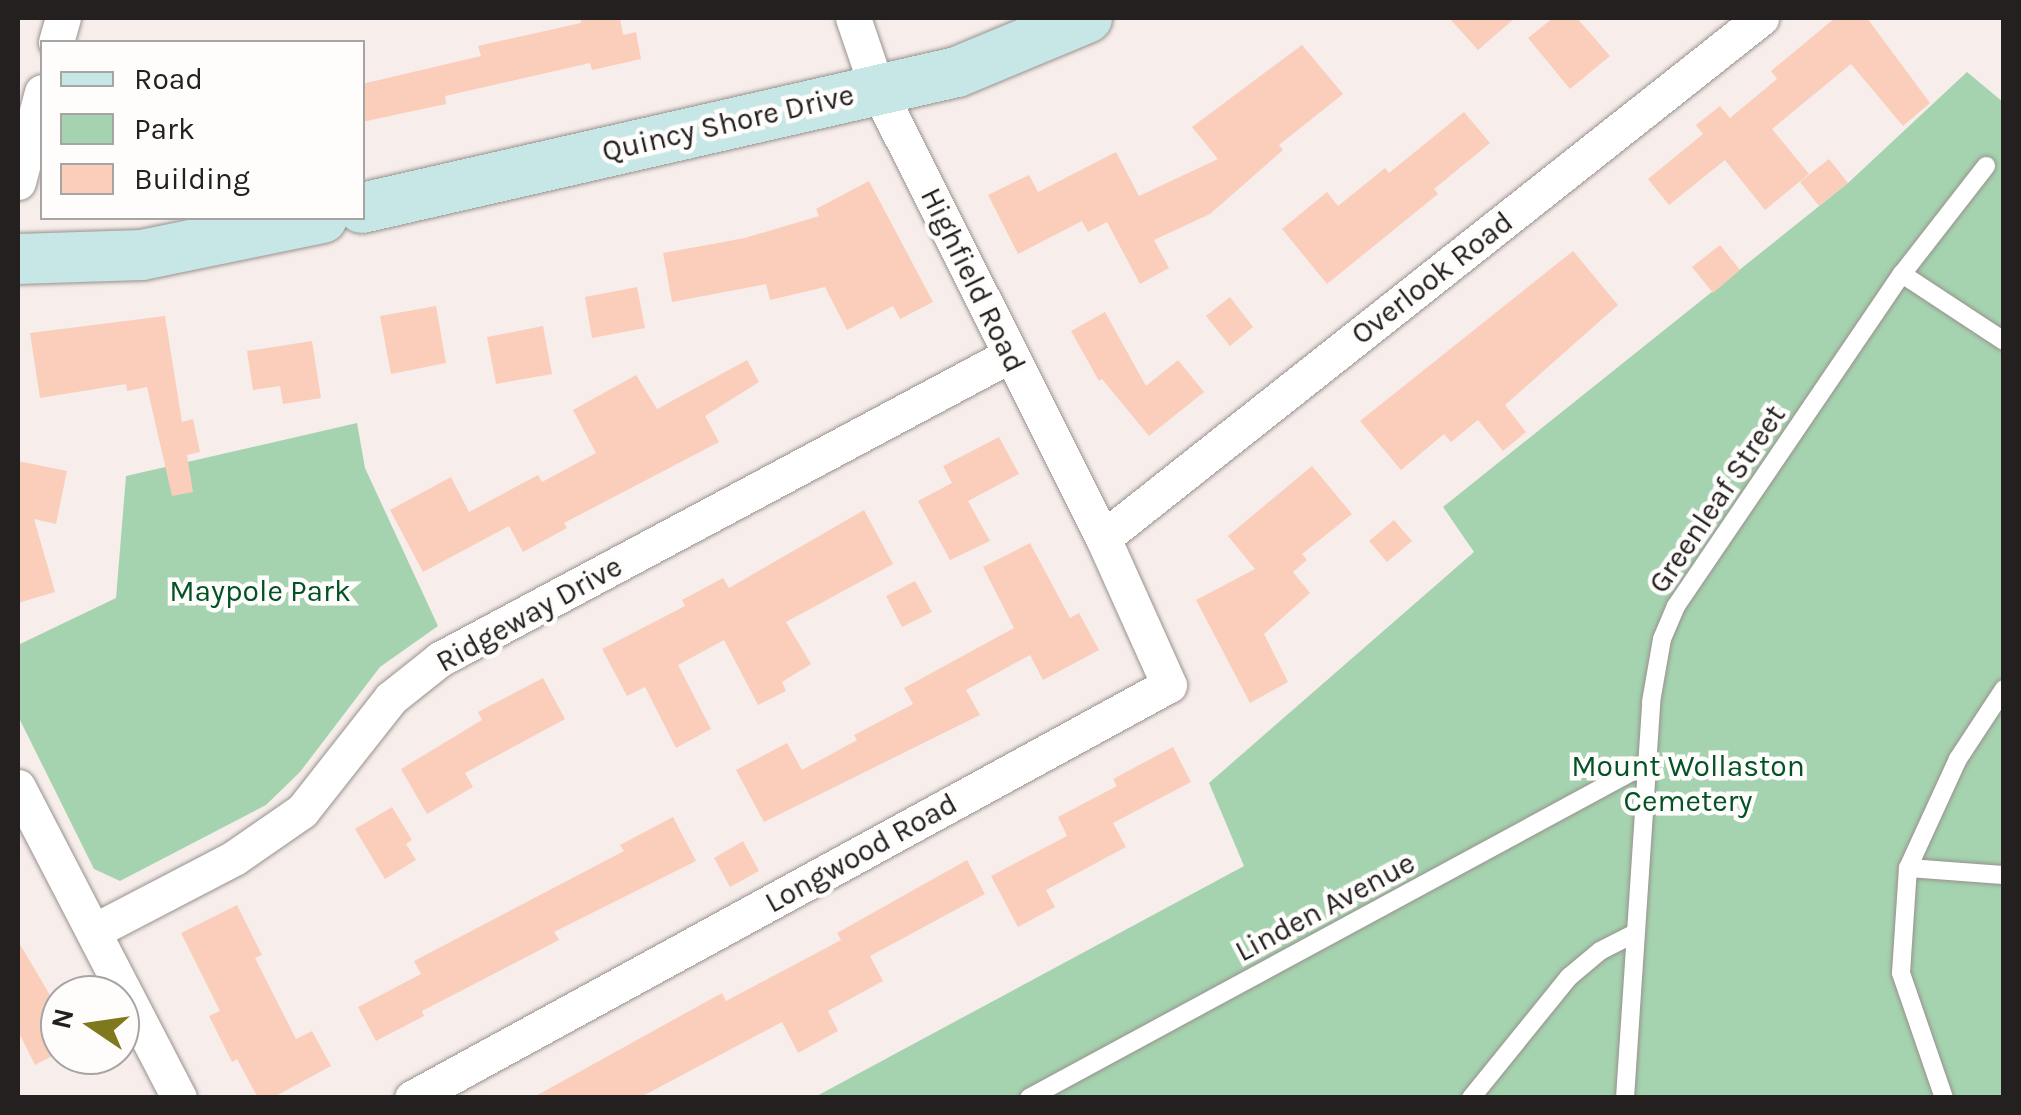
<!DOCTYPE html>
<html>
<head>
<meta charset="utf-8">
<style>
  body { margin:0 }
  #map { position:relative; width:2021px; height:1115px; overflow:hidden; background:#f7eeeb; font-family:Karla,sans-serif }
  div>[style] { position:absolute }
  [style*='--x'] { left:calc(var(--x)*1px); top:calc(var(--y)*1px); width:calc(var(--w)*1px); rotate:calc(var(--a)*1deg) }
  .green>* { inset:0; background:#a5d3af }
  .building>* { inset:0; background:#faceba }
  .roads { filter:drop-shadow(0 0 2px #98918d) drop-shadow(0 0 2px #98918d) }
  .lane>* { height:18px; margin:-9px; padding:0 9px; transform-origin:9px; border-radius:9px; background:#fff }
  .street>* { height:35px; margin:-17.5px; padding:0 17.5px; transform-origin:17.5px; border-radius:17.5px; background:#fff }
  .secondary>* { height:50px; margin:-25px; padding:0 25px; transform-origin:25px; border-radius:25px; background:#c6e7e6 }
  span { translate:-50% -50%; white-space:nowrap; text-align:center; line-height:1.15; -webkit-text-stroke:9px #fffdfc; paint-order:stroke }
  .street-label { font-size:30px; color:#23201f }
  .park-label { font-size:30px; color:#045326 }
  .frame { position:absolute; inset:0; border:20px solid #23201f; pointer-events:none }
  .legend { position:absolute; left:40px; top:40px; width:325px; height:180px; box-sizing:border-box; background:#fffdfc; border:2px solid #a7a5a4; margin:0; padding:12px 18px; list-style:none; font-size:30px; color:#23201f }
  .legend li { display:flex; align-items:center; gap:20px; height:50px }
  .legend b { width:50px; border:2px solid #a7a5a4 }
  .north { position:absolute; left:40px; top:975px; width:100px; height:100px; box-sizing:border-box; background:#fffdfc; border:2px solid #a7a5a4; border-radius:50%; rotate:283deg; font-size:28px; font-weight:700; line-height:40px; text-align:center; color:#23201f }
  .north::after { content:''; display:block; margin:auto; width:35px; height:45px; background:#80781d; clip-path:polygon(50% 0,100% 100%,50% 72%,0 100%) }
</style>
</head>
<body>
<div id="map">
  <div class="green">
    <i style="clip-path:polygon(1967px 72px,2003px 102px,2003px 1097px,813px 1098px,1244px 866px,1209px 783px,1474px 552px,1443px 507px,1848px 183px)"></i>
    <i style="clip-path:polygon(357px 423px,365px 468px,438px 626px,380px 667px,300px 772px,266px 805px,120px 881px,94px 869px,18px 716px,18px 645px,116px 598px,126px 476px)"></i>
  </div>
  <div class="building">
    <i style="clip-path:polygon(580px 18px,620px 18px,623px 35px,636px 32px,641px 59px,592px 70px,590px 63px,445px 96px,446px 104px,362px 122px,362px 84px,481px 56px,478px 46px,581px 23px)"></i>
    <i style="clip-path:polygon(1449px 18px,1515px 18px,1478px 50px)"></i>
    <i style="clip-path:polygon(1553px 18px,1577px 18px,1610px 56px,1570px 89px,1528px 38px)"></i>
    <i style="clip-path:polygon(1835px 18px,1867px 18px,1930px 103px,1903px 126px,1851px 64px,1772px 129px,1809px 174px,1765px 210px,1725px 160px,1669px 205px,1648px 179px,1703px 134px,1696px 125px,1720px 106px,1730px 118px,1777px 79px,1771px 71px)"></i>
    <i style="clip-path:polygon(1302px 45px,1343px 94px,1279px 145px,1283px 150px,1210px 214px,1154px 240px,1169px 268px,1140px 284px,1107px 222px,1088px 232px,1082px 221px,1018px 254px,988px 195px,1029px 175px,1038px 192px,1116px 152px,1139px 196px,1218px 159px,1192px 127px)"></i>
    <i style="clip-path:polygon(1464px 112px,1490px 143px,1434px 189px,1438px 194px,1327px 284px,1282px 229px,1327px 192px,1338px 206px,1385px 168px,1389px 173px)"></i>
    <i style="clip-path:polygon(1829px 159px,1848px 183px,1819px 206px,1800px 182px)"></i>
    <i style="clip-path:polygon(869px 181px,933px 302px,900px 319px,893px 306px,847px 330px,825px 287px,770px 300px,766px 284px,672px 302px,663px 253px,745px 238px,819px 216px,816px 209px)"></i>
    <i style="clip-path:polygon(1720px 245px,1740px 270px,1713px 293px,1692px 267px)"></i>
    <i style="clip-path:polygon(1573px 251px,1618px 305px,1505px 405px,1526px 432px,1503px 451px,1478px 420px,1451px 442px,1444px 434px,1401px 470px,1360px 421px)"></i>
    <i style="clip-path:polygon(637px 287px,645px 328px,592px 338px,585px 297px)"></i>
    <i style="clip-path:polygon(1230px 297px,1253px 327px,1230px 346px,1206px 316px)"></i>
    <i style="clip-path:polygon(436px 306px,446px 363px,391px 374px,380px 316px)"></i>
    <i style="clip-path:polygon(1105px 312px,1146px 386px,1178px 360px,1204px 392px,1149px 436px,1102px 379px,1099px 381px,1071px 331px)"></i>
    <i style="clip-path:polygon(165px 316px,182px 422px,193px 419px,200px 452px,187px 455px,193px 492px,172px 496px,147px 387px,127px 391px,126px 384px,40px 398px,30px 333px)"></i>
    <i style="clip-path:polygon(543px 326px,552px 374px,496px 384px,487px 337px)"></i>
    <i style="clip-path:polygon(312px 341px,321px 398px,283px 404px,280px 386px,253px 390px,247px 351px)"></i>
    <i style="clip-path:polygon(747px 360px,759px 382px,705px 416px,719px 442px,564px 523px,567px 528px,523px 552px,509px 526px,423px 572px,390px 510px,451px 477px,469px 512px,538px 475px,542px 482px,596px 453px,573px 410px,636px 375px,657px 409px)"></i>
    <i style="clip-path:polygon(999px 437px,1019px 474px,968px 501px,990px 541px,950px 560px,918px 501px,952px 483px,943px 466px)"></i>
    <i style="clip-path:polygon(18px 461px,67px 471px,56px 524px,34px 519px,55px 592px,18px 603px)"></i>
    <i style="clip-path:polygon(1312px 466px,1352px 514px,1302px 554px,1307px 560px,1293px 572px,1310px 593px,1264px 634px,1288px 682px,1250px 703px,1196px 600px,1255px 569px,1228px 536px)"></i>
    <i style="clip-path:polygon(864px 510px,893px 564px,786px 622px,811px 664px,782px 682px,786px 691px,758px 705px,724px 640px,678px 665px,711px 729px,676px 748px,645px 687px,627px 696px,602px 649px,685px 606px,682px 600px,723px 578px,729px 588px)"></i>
    <i style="clip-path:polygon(1394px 520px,1412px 541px,1387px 562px,1369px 541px)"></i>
    <i style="clip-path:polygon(1030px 543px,1070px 618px,1079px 613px,1099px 650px,1043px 680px,1030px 655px,966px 690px,980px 715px,764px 822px,736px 770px,787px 743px,802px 770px,857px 740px,854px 735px,913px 704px,904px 688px,1014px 628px,983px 567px)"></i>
    <i style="clip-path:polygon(915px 581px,932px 612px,902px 627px,886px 596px)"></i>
    <i style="clip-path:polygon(543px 678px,565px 719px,465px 773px,473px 787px,427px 814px,401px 769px,482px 720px,478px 712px)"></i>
    <i style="clip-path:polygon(1173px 747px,1191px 782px,1113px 823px,1126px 847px,1046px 890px,1055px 907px,1018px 927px,991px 876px,1067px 836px,1058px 817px,1117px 786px,1113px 779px)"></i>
    <i style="clip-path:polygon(392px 807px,412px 840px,406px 844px,416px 860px,385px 879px,355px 829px)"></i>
    <i style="clip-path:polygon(673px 817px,696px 861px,554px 932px,559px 940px,422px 1011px,424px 1016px,376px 1041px,358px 1007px,421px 974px,414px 961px,624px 851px,620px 845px)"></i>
    <i style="clip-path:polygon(743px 841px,759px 871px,730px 887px,714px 858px)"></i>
    <i style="clip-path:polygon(967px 860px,985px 894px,870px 956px,883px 981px,828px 1011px,838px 1031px,798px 1053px,782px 1022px,639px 1098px,532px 1098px,722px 993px,726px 1001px,841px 940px,837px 933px)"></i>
    <i style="clip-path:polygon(237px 905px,262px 955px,255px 958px,296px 1039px,312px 1031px,331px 1066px,272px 1098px,258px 1098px,237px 1059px,232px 1062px,209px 1016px,220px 1011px,181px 933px)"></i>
    <i style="clip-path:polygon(18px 941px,60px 1012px,60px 1052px,35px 1065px,18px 1031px)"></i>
  </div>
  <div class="roads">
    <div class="lane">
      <i style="--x:1902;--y:274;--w:122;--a:33.3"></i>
      <i style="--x:1908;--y:868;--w:96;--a:4.2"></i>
      <i style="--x:1029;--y:1098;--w:702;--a:-28.43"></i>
      <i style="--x:1471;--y:1098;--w:156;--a:-51"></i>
      <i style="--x:1569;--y:977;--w:40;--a:-40"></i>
      <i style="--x:1600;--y:951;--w:38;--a:-27"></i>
      <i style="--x:1625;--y:1098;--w:397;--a:-86.2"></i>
      <i style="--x:1651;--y:702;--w:64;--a:-80.1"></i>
      <i style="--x:1662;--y:639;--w:36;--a:-67"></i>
      <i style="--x:1676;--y:606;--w:402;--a:-55.8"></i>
      <i style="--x:1902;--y:274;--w:137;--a:-52.1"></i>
      <i style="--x:1944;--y:1098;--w:132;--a:-109"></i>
      <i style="--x:1901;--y:973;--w:105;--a:-86.2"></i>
      <i style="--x:1908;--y:868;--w:120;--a:-65.4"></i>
      <i style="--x:1958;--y:759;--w:84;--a:-56.7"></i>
    </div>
    <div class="street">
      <i style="--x:56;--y:42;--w:25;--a:-74"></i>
      <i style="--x:18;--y:182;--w:93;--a:-75.1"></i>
      <i style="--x:1103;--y:538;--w:839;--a:-38.32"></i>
      <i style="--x:18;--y:787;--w:350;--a:62.6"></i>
      <i style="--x:94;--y:931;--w:158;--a:-27.5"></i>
      <i style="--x:234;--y:858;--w:83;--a:-34.7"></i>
      <i style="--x:302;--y:811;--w:144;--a:-51.8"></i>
      <i style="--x:391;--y:698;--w:63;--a:-38.5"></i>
      <i style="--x:440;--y:659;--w:646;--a:-28.07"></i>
      <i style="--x:412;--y:1098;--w:862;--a:-28.62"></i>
      <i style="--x:1169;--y:685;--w:161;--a:-114.2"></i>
      <i style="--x:1103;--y:538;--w:504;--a:-116.67"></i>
      <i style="--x:877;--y:88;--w:74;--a:-108.9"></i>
    </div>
    <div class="secondary">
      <i style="--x:362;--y:208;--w:610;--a:-12.88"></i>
      <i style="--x:957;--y:72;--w:141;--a:-22.6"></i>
      <i style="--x:18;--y:259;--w:124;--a:-1.8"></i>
      <i style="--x:142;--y:255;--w:184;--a:-11.6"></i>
    </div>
  </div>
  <div class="street-label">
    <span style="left:728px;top:123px;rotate:-13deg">Quincy Shore Drive</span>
    <span style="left:1432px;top:278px;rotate:-38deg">Overlook Road</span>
    <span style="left:973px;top:280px;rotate:64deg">Highfield Road</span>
    <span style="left:1717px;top:499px;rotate:-56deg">Greenleaf Street</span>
    <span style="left:529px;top:614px;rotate:-29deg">Ridgeway Drive</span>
    <span style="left:861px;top:853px;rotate:-29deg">Longwood Road</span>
    <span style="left:1325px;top:907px;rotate:-28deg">Linden Avenue</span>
  </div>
  <div class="park-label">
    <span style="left:260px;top:591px">Maypole Park</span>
    <span style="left:1688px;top:783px">Mount Wollaston<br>Cemetery</span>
  </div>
  <div class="frame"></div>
  <ul class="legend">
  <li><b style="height:12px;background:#c6e7e6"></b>Road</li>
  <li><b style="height:28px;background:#a5d3af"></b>Park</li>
  <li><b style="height:28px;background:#faceba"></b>Building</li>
  </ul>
  <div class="north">N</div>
</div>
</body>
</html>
